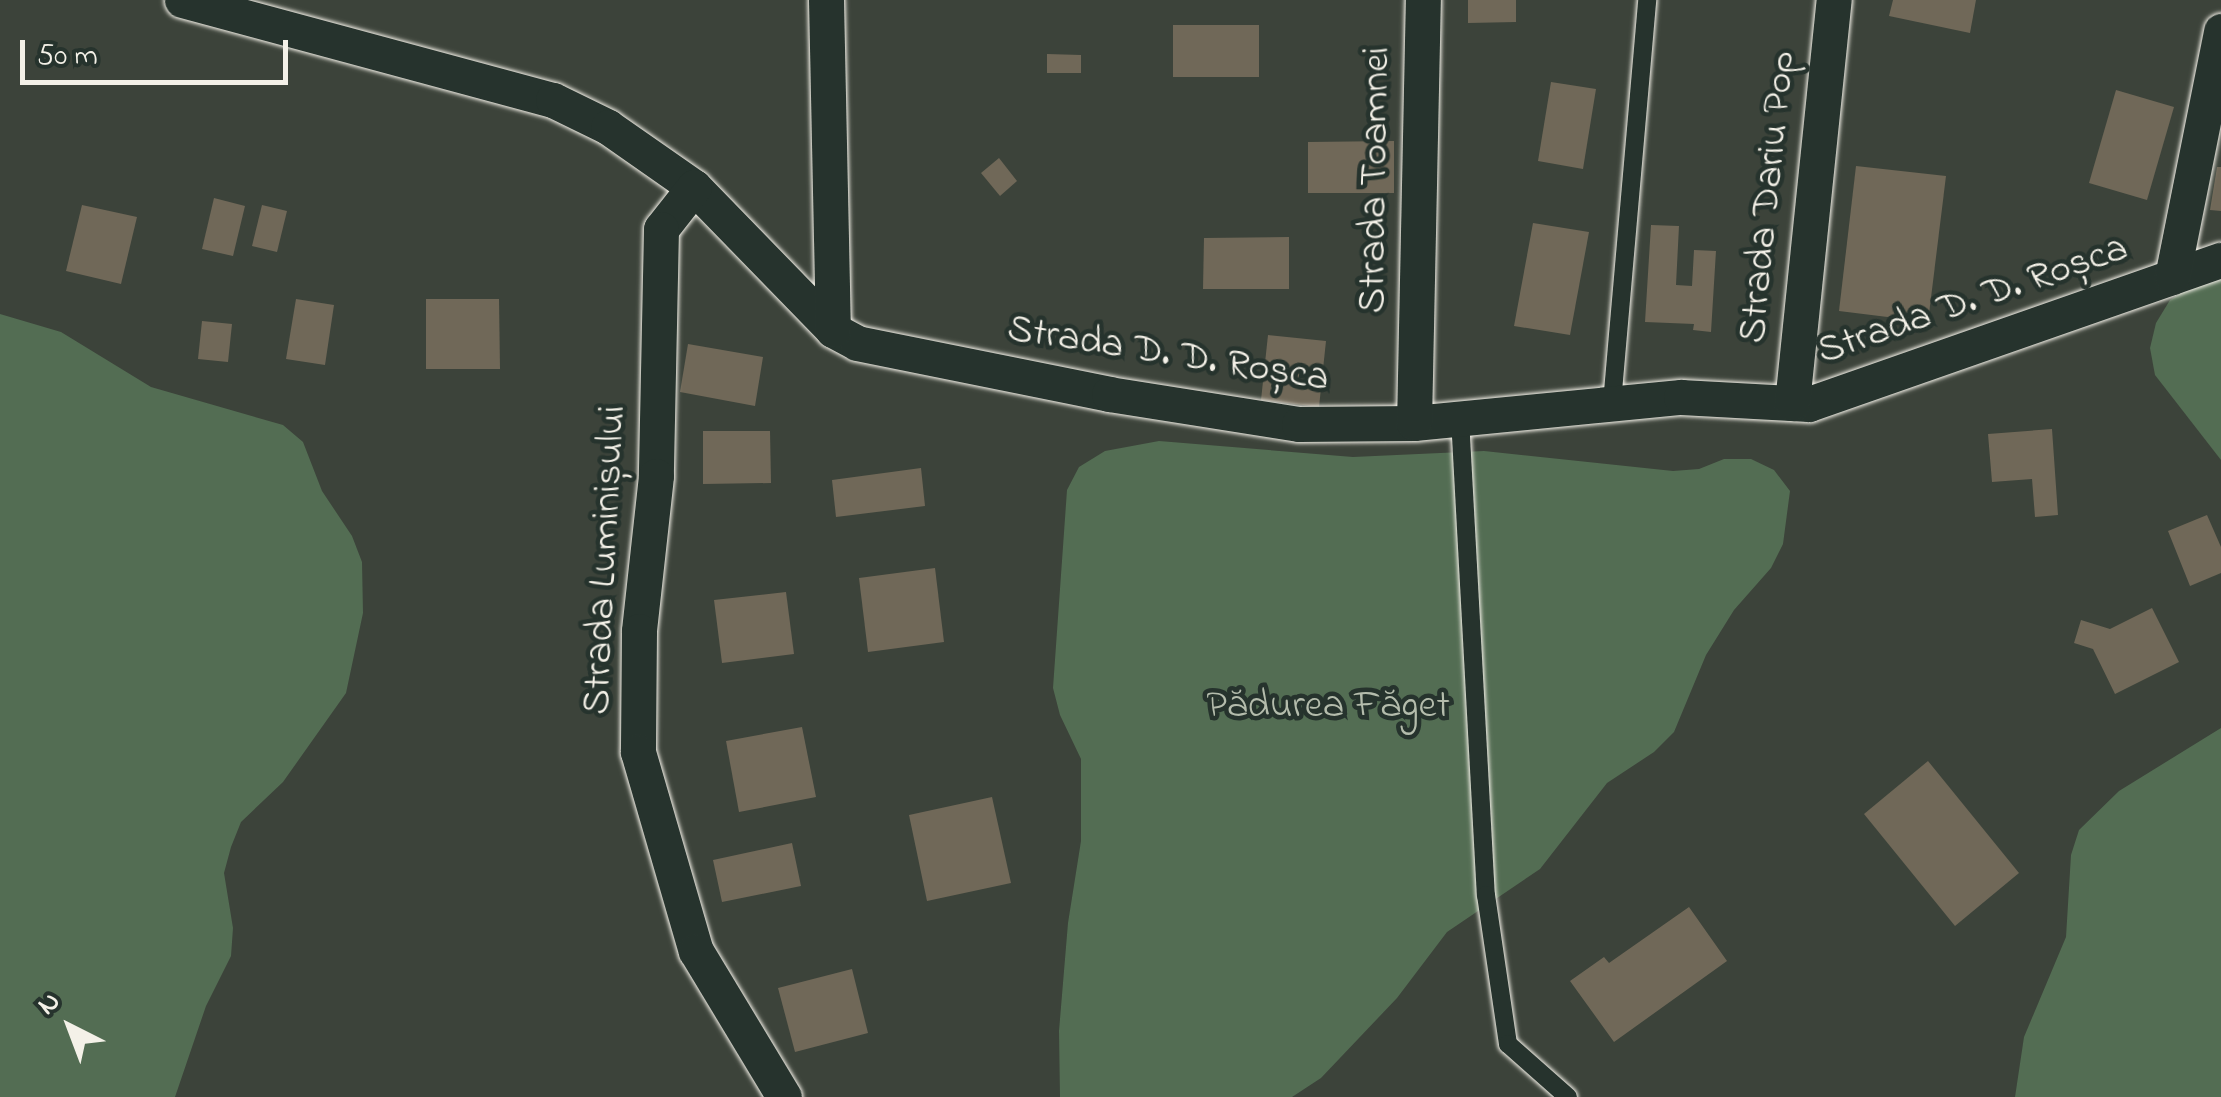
<!DOCTYPE html>
<html>
<head>
<meta charset="utf-8">
<style>
  body { margin:0 }
  #map { position:relative; width:2221px; height:1097px; overflow:hidden; background:#3c433a; font-family:"Indie Flower",sans-serif }
  div>[style] { position:absolute }
  [style*='--x'] { left:calc(var(--x)*1px); top:calc(var(--y)*1px); width:calc(var(--w)*1px); rotate:calc(var(--a)*1deg) }
  .green>* { inset:0; background:#536d53 }
  .building>* { inset:0; background:#706858 }
  .roads { filter:drop-shadow(0 0 2px #f4f1e8) drop-shadow(0 0 2px #f4f1e8) }
  .service>* { height:18px; margin:-9px; padding:0 9px; transform-origin:9px; border-radius:9px; background:#26332d }
  .minor>* { height:35px; margin:-17.5px; padding:0 17.5px; transform-origin:17.5px; border-radius:17.5px; background:#26332d }
  span { translate:-50% -50%; white-space:nowrap; text-align:center; line-height:1.15; -webkit-text-stroke:9px #26332d; paint-order:stroke }
  .street-label { font-size:40px; color:#f4f1e8 }
  .park-label { font-size:40px; color:#b4bcac }
  .north { position:absolute; left:20px; top:977px; width:100px; height:100px; -webkit-text-stroke:8px #26332d; paint-order:stroke; rotate:318deg; font-size:28px; font-weight:700; line-height:40px; text-align:center; color:#f4f1e8 }
  .north::after { content:''; display:block; margin:auto; width:35px; height:45px; background:#f4f1e8; clip-path:polygon(50% 0,100% 100%,50% 72%,0 100%) }
  .scale { position:absolute; left:20px; top:40px; width:268px; height:45px; box-sizing:border-box; border:5px solid #f4f1e8; border-top:0; padding-left:12px; font-size:30px; line-height:35px; white-space:nowrap; color:#f4f1e8; -webkit-text-stroke:8px #26332d; paint-order:stroke }
</style>
</head>
<body>
<div id="map">
  <div class="green">
    <i style="clip-path:polygon(2221px 278px,2221px 460px,2155px 375px,2150px 348px,2156px 323px,2170px 300px,2193px 285px)"></i>
    <i style="clip-path:polygon(0 314px,61px 332px,151px 387px,283px 425px,303px 442px,322px 491px,352px 536px,362px 562px,363px 613px,346px 693px,283px 782px,241px 822px,231px 847px,224px 873px,233px 928px,231px 956px,206px 1006px,175px 1097px,0 1097px)"></i>
    <i style="clip-path:polygon(1159px 441px,1353px 457px,1484px 451px,1673px 471px,1699px 469px,1724px 459px,1751px 459px,1774px 470px,1790px 491px,1783px 544px,1771px 568px,1734px 610px,1706px 655px,1674px 732px,1654px 752px,1607px 783px,1540px 869px,1447px 932px,1397px 998px,1321px 1078px,1292px 1097px,1060px 1097px,1059px 1031px,1068px 923px,1081px 841px,1081px 759px,1060px 715px,1053px 688px,1067px 490px,1079px 467px,1105px 451px)"></i>
    <i style="clip-path:polygon(2221px 728px,2221px 1097px,2015px 1097px,2024px 1037px,2066px 937px,2071px 855px,2079px 830px,2119px 791px)"></i>
  </div>
  <div class="building">
    <i style="clip-path:polygon(1468px 0,1516px 0,1516px 22px,1468px 23px)"></i>
    <i style="clip-path:polygon(1893px 0,1976px 0,1970px 33px,1889px 16px)"></i>
    <i style="clip-path:polygon(1173px 25px,1259px 25px,1259px 77px,1173px 77px)"></i>
    <i style="clip-path:polygon(1047px 54px,1081px 55px,1081px 73px,1047px 73px)"></i>
    <i style="clip-path:polygon(1551px 82px,1596px 89px,1583px 169px,1538px 161px)"></i>
    <i style="clip-path:polygon(2116px 90px,2174px 107px,2147px 200px,2089px 183px)"></i>
    <i style="clip-path:polygon(1394px 141px,1394px 193px,1308px 193px,1308px 142px)"></i>
    <i style="clip-path:polygon(999px 158px,1017px 181px,1000px 196px,981px 173px)"></i>
    <i style="clip-path:polygon(1856px 166px,1946px 176px,1928px 322px,1839px 311px)"></i>
    <i style="clip-path:polygon(2217px 167px,2221px 167px,2221px 211px,2210px 210px)"></i>
    <i style="clip-path:polygon(214px 198px,245px 206px,233px 256px,202px 249px)"></i>
    <i style="clip-path:polygon(82px 205px,137px 217px,121px 284px,66px 271px)"></i>
    <i style="clip-path:polygon(262px 205px,287px 211px,277px 252px,252px 246px)"></i>
    <i style="clip-path:polygon(1533px 223px,1589px 232px,1570px 335px,1514px 326px)"></i>
    <i style="clip-path:polygon(1651px 225px,1679px 226px,1676px 285px,1692px 286px,1694px 250px,1716px 251px,1711px 332px,1693px 330px,1694px 324px,1645px 322px)"></i>
    <i style="clip-path:polygon(1289px 237px,1289px 289px,1203px 289px,1204px 238px)"></i>
    <i style="clip-path:polygon(296px 299px,334px 305px,325px 365px,286px 359px)"></i>
    <i style="clip-path:polygon(426px 299px,499px 299px,500px 369px,426px 369px)"></i>
    <i style="clip-path:polygon(202px 321px,232px 324px,228px 362px,198px 359px)"></i>
    <i style="clip-path:polygon(1268px 335px,1326px 341px,1319px 407px,1261px 400px)"></i>
    <i style="clip-path:polygon(688px 344px,763px 357px,755px 406px,680px 392px)"></i>
    <i style="clip-path:polygon(2052px 429px,2058px 515px,2035px 517px,2032px 479px,1992px 482px,1988px 434px)"></i>
    <i style="clip-path:polygon(703px 431px,770px 431px,771px 483px,703px 484px)"></i>
    <i style="clip-path:polygon(921px 468px,925px 506px,836px 517px,832px 480px)"></i>
    <i style="clip-path:polygon(2207px 515px,2221px 547px,2221px 573px,2190px 586px,2168px 531px)"></i>
    <i style="clip-path:polygon(935px 568px,944px 642px,868px 652px,859px 578px)"></i>
    <i style="clip-path:polygon(786px 592px,794px 654px,722px 663px,714px 600px)"></i>
    <i style="clip-path:polygon(2152px 608px,2179px 662px,2115px 694px,2093px 649px,2074px 643px,2081px 620px,2110px 629px)"></i>
    <i style="clip-path:polygon(802px 727px,816px 797px,739px 812px,726px 741px)"></i>
    <i style="clip-path:polygon(1928px 761px,2019px 873px,1955px 926px,1864px 814px)"></i>
    <i style="clip-path:polygon(992px 797px,1011px 883px,927px 901px,909px 815px)"></i>
    <i style="clip-path:polygon(792px 843px,801px 886px,722px 902px,713px 860px)"></i>
    <i style="clip-path:polygon(1689px 907px,1727px 961px,1614px 1042px,1570px 981px,1604px 957px,1609px 963px)"></i>
    <i style="clip-path:polygon(852px 969px,868px 1033px,795px 1052px,778px 988px)"></i>
  </div>
  <div class="roads">
    <div class="service">
      <i style="--x:1612;--y:403;--w:405;--a:-85"></i>
      <i style="--x:1460;--y:418;--w:478;--a:86.9"></i>
      <i style="--x:1486;--y:895;--w:151;--a:81.6"></i>
      <i style="--x:1508;--y:1044;--w:80;--a:41.5"></i>
    </div>
    <div class="minor">
      <i style="--x:182;--y:0;--w:384;--a:15.1"></i>
      <i style="--x:553;--y:100;--w:61;--a:26.1"></i>
      <i style="--x:608;--y:127;--w:105;--a:34.9"></i>
      <i style="--x:694;--y:187;--w:199;--a:45.8"></i>
      <i style="--x:833;--y:330;--w:27;--a:28"></i>
      <i style="--x:857;--y:343;--w:257;--a:11.4"></i>
      <i style="--x:1109;--y:394;--w:192;--a:9"></i>
      <i style="--x:1299;--y:424;--w:115;--a:-0.5"></i>
      <i style="--x:1414;--y:423;--w:268;--a:-5.6"></i>
      <i style="--x:1681;--y:397;--w:128;--a:3.1"></i>
      <i style="--x:1809;--y:404;--w:436;--a:-19.3"></i>
      <i style="--x:826;--y:0;--w:330;--a:88.8"></i>
      <i style="--x:694;--y:187;--w:53;--a:128.2"></i>
      <i style="--x:661;--y:229;--w:247;--a:91.2"></i>
      <i style="--x:656;--y:476;--w:156;--a:96.3"></i>
      <i style="--x:639;--y:631;--w:121;--a:90.5"></i>
      <i style="--x:638;--y:752;--w:207;--a:73.8"></i>
      <i style="--x:696;--y:951;--w:170;--a:58.9"></i>
      <i style="--x:2172;--y:277;--w:251;--a:-78.7"></i>
      <i style="--x:1792;--y:403;--w:405;--a:-84.1"></i>
      <i style="--x:1414;--y:423;--w:423;--a:-88.8"></i>
    </div>
  </div>
  <div class="street-label">
    <span style="left:1376px;top:180px;rotate:-89deg">Strada Toamnei</span>
    <span style="left:1769px;top:197px;rotate:-84deg">Strada Dariu Pop</span>
    <span style="left:1973px;top:301px;rotate:-19deg">Strada D. D. Roșca</span>
    <span style="left:1168px;top:355px;rotate:9deg">Strada D. D. Roșca</span>
    <span style="left:606px;top:560px;rotate:-87deg">Strada Luminișului</span>
  </div>
  <div class="park-label">
    <span style="left:1328px;top:707px">Pădurea Făget</span>
  </div>
  <div class="north">N</div>
  <div class="scale">50 m</div>
</div>
</body>
</html>
